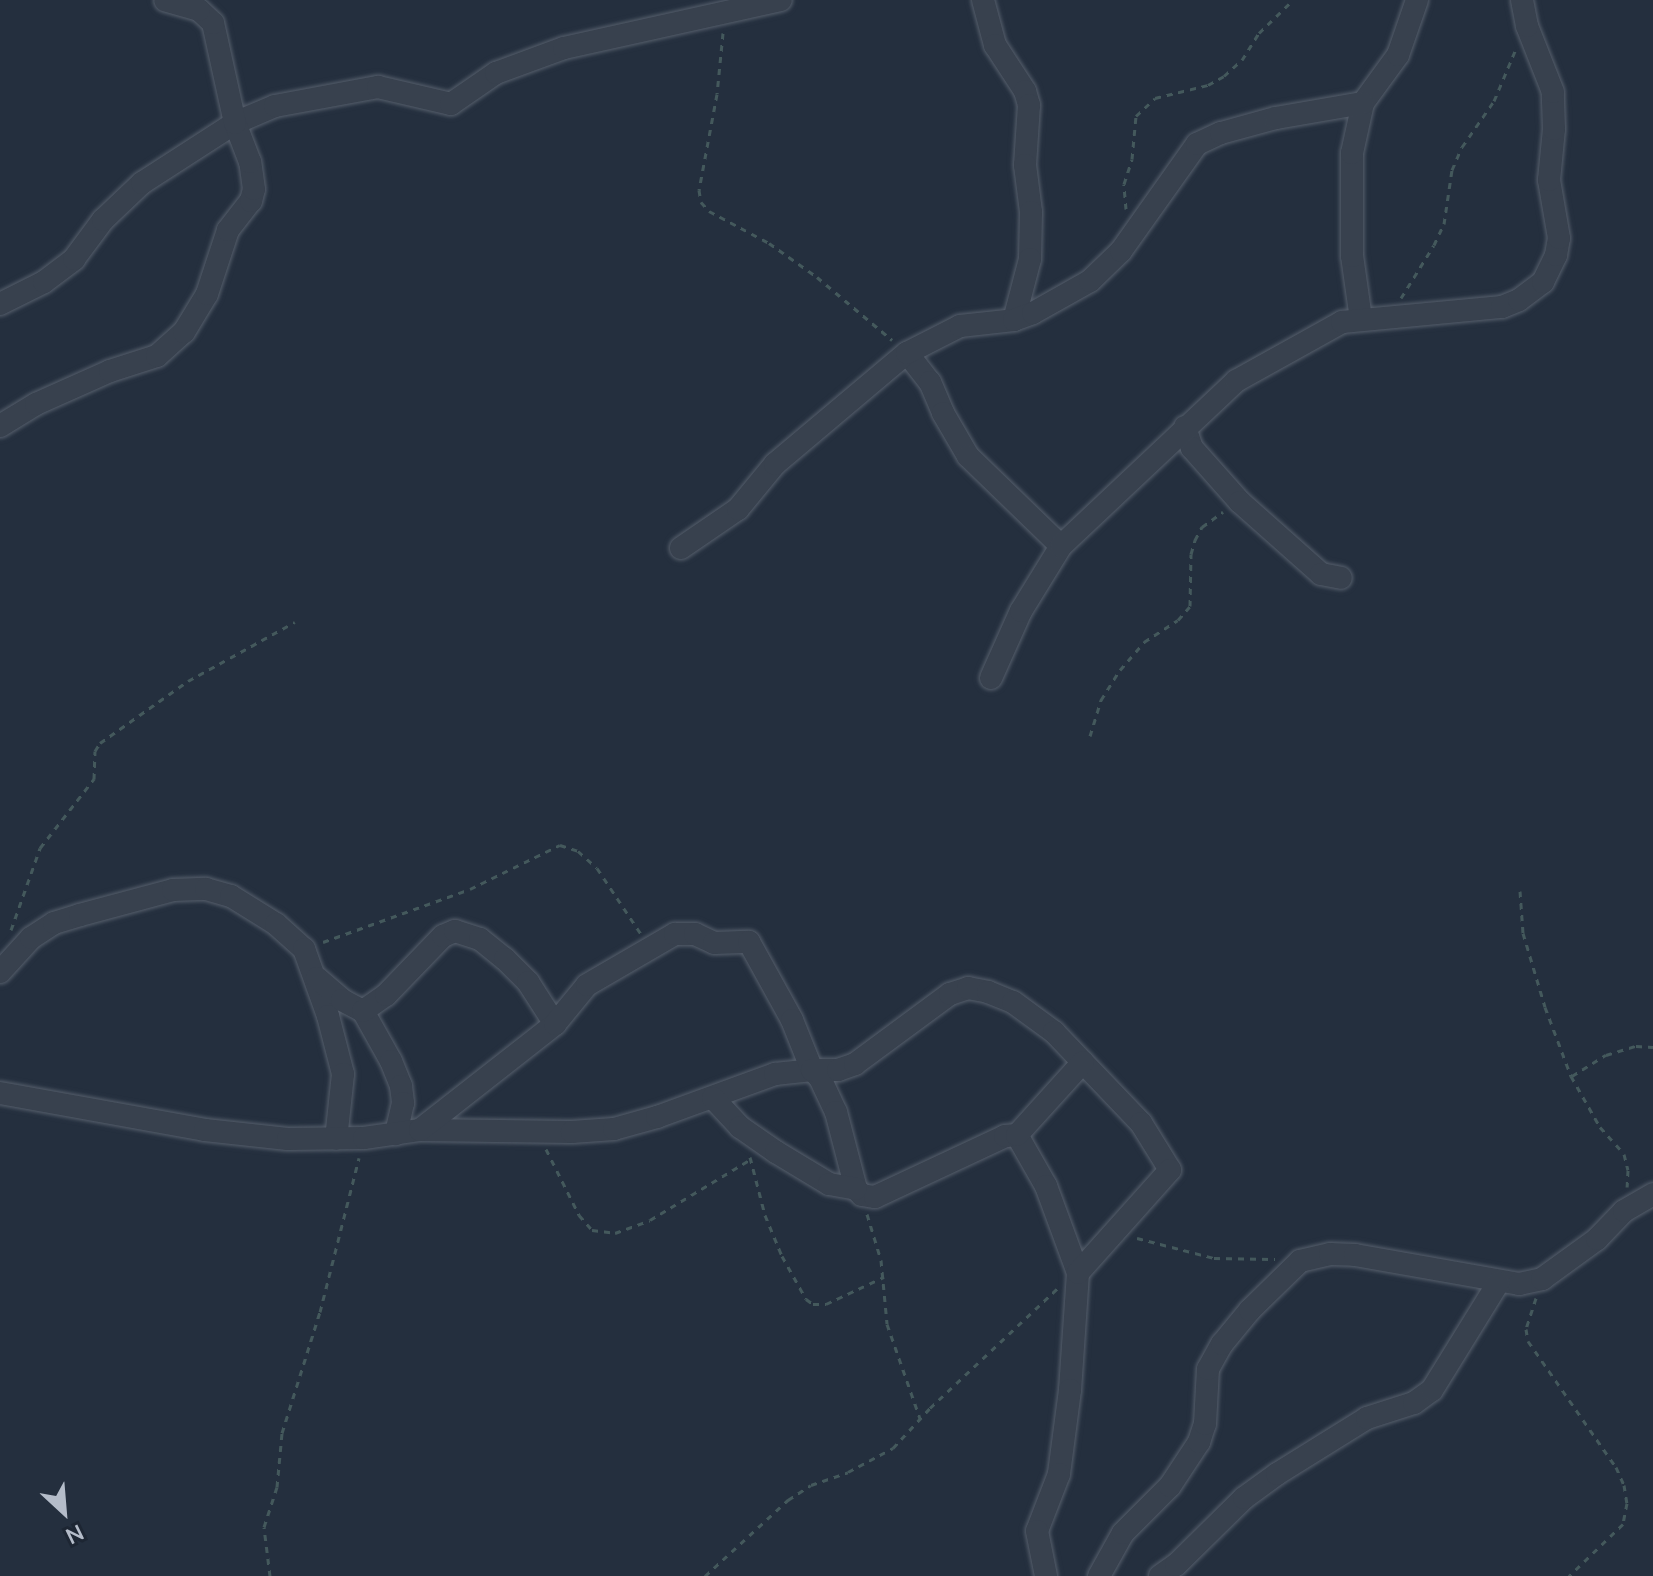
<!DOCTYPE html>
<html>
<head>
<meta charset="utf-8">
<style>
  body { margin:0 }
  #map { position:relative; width:1653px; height:1576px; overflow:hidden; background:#242f3e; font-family:"Nunito Sans",sans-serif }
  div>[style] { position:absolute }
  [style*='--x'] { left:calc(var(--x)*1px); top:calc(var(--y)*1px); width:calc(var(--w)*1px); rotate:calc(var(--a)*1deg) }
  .path>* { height:3px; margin-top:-1.5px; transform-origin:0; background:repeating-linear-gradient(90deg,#44595c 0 6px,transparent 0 12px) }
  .roads { filter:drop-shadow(0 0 2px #565f6c) drop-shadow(0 0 2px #565f6c) }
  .minor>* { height:22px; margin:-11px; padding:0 11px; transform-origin:11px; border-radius:11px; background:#38414e }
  span { translate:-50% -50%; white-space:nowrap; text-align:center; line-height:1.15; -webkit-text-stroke:6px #1d2633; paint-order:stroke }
  .north { position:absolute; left:24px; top:1472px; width:80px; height:80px; -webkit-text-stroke:6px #1d2633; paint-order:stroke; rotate:154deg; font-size:22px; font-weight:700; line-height:32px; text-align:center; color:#b4bcc9 }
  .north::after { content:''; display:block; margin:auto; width:28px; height:36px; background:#b4bcc9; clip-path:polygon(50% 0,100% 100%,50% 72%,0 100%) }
</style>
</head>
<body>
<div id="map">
  <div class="path">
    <i style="--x:723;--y:33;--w:61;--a:95.6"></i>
    <i style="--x:717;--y:94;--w:98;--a:100.6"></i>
    <i style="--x:699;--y:190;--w:12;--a:81"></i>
    <i style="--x:701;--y:202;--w:12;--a:48"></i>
    <i style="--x:709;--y:211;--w:68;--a:28.1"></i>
    <i style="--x:769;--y:243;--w:59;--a:35.3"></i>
    <i style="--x:817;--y:277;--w:98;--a:40"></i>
    <i style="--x:1126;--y:209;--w:25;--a:-95"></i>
    <i style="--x:1124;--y:184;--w:26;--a:-72"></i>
    <i style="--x:1132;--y:159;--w:43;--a:-84.7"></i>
    <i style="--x:1136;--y:116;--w:26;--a:-43"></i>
    <i style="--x:1155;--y:98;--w:55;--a:-13.8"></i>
    <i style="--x:1208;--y:85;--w:18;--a:-29"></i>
    <i style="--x:1224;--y:76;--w:24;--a:-42"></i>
    <i style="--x:1242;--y:60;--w:32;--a:-58"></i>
    <i style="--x:1259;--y:33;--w:47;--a:-44.1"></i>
    <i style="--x:1401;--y:298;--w:62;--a:-58.1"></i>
    <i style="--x:1434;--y:245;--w:23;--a:-65"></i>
    <i style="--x:1444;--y:224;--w:55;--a:-81.6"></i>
    <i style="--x:1452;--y:170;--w:25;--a:-67"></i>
    <i style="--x:1462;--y:147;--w:56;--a:-55.2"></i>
    <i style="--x:1494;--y:101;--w:54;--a:-67.2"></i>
    <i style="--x:1090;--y:736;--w:38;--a:-73"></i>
    <i style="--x:1101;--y:700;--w:36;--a:-58"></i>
    <i style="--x:1120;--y:670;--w:37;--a:-49"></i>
    <i style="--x:1144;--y:642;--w:40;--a:-32.9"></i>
    <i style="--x:1178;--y:620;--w:18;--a:-49"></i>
    <i style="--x:1190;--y:606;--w:52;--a:-88.9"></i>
    <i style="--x:1191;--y:554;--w:15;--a:-74"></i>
    <i style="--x:1195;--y:540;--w:15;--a:-62"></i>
    <i style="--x:1202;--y:527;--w:26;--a:-36"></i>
    <i style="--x:1520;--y:891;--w:42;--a:85.9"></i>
    <i style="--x:1523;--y:933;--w:77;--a:73.4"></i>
    <i style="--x:1545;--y:1007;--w:74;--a:69.4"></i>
    <i style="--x:1571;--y:1076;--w:59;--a:60.4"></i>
    <i style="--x:1600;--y:1127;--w:36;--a:48"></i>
    <i style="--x:1624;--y:1154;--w:16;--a:76"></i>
    <i style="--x:1628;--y:1170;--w:17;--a:93"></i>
    <i style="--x:11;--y:930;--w:87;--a:-70.5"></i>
    <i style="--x:40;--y:848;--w:88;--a:-52"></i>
    <i style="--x:94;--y:779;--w:28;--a:-88"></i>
    <i style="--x:95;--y:751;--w:9;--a:-58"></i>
    <i style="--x:100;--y:743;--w:108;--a:-35.2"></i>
    <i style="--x:188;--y:681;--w:122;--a:-28.9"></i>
    <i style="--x:323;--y:942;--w:156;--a:-19.8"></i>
    <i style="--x:470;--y:889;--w:100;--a:-26.1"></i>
    <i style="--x:560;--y:845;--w:19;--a:18"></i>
    <i style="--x:578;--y:851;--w:25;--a:42"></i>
    <i style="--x:597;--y:868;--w:79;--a:56.3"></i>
    <i style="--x:1572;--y:1076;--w:40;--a:-32"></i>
    <i style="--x:1606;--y:1055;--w:31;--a:-17"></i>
    <i style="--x:1636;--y:1046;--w:17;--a:3"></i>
    <i style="--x:546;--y:1149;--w:74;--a:63.4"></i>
    <i style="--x:579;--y:1215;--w:20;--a:49"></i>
    <i style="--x:592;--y:1230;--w:23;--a:7"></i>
    <i style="--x:615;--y:1233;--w:37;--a:-20"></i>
    <i style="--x:650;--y:1220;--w:118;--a:-31.1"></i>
    <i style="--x:750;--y:1157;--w:60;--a:75.5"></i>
    <i style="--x:765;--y:1215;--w:44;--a:67.5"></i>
    <i style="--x:782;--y:1256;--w:49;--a:60.8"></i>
    <i style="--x:806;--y:1299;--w:9;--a:36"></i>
    <i style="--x:813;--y:1304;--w:13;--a:0"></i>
    <i style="--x:826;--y:1304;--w:64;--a:-25"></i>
    <i style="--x:867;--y:1214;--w:48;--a:73.1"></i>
    <i style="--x:881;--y:1260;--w:64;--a:84.6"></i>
    <i style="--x:887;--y:1324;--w:100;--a:70.7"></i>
    <i style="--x:1137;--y:1238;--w:80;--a:14.6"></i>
    <i style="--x:1214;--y:1258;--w:61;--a:0.9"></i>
    <i style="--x:1536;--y:1298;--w:33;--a:108"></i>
    <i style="--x:1526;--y:1329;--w:12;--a:81"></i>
    <i style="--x:1528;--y:1341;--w:154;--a:55.1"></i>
    <i style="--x:1616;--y:1467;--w:20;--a:66"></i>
    <i style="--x:1624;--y:1485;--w:18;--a:81"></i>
    <i style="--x:1627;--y:1503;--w:21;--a:101"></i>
    <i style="--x:1623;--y:1524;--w:75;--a:136.1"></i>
    <i style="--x:270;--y:1576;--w:49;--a:-97"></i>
    <i style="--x:264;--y:1527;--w:42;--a:-72"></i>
    <i style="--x:277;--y:1487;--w:54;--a:-84.7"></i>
    <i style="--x:282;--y:1433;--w:127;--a:-72.6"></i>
    <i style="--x:320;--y:1312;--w:159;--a:-75.8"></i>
    <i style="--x:705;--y:1576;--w:113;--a:-42.5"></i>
    <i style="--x:788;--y:1500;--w:27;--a:-33"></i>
    <i style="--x:811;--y:1485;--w:39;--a:-19"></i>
    <i style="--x:848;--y:1472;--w:51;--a:-28.1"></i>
    <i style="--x:893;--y:1448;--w:54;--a:-47.2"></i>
    <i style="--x:930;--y:1408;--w:177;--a:-43.2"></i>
  </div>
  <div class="roads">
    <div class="minor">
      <i style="--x:983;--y:0;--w:47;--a:75.1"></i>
      <i style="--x:995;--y:45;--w:55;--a:56.9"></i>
      <i style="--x:1025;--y:91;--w:15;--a:74"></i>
      <i style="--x:1029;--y:105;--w:60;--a:93.8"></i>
      <i style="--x:1025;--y:165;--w:47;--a:82.7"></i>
      <i style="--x:1031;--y:212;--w:47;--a:91.2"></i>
      <i style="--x:1030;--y:259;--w:63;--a:104.7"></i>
      <i style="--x:0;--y:304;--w:49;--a:-26.6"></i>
      <i style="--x:44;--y:282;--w:38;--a:-37"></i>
      <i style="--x:74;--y:259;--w:49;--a:-53.4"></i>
      <i style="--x:103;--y:220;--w:54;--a:-43.5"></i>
      <i style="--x:142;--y:183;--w:111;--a:-32.8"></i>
      <i style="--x:235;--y:123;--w:43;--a:-23"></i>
      <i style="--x:275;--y:106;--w:105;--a:-10.5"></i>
      <i style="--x:378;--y:87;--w:75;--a:13.1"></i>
      <i style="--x:451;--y:104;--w:55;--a:-34.6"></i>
      <i style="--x:496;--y:73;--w:72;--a:-20.2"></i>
      <i style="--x:564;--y:48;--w:222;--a:-12.5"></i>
      <i style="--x:1361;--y:319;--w:64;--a:-98.1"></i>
      <i style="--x:1352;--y:256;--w:103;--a:-90"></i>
      <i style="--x:1352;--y:153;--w:51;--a:-77.6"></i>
      <i style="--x:1363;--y:103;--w:59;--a:-53.9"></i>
      <i style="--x:1398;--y:55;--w:58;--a:-70.9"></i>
      <i style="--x:907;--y:353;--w:37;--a:52"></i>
      <i style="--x:930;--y:382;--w:34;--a:67"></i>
      <i style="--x:943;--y:413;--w:50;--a:59.8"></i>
      <i style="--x:968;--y:456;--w:129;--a:44.1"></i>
      <i style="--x:0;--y:426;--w:42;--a:-31.4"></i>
      <i style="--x:36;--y:404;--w:81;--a:-24"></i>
      <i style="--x:110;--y:371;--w:49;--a:-17.7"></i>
      <i style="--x:157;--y:356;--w:36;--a:-42"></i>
      <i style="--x:184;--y:332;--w:44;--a:-58.8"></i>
      <i style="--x:207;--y:294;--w:67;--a:-71.8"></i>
      <i style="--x:228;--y:230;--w:37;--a:-52"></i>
      <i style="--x:251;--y:201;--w:12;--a:-76"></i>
      <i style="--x:254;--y:189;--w:27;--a:-98"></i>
      <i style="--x:250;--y:162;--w:42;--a:-111"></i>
      <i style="--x:235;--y:123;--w:102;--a:-102.4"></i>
      <i style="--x:213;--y:23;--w:19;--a:-137"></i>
      <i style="--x:199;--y:10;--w:35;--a:-164"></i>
      <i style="--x:1185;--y:427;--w:22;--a:72"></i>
      <i style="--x:1192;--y:448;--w:72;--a:48.4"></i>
      <i style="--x:1240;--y:502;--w:108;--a:41.6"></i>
      <i style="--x:1321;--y:574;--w:20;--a:11"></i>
      <i style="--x:681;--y:548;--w:69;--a:-34.4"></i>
      <i style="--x:738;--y:509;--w:58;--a:-50.6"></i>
      <i style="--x:775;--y:464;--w:172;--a:-40.1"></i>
      <i style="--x:907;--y:353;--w:59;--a:-27"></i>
      <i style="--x:960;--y:326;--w:54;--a:-6.3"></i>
      <i style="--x:1014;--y:320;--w:20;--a:-20"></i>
      <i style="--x:1033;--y:313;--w:65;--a:-29.3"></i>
      <i style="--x:1090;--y:281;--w:43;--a:-44.1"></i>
      <i style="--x:1121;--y:251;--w:131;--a:-54.6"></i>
      <i style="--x:1197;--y:144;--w:26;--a:-25"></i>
      <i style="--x:1221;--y:133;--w:57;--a:-15.3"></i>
      <i style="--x:1276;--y:118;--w:88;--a:-9.8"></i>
      <i style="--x:991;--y:678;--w:73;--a:-65.9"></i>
      <i style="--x:1021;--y:611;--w:76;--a:-58.4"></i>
      <i style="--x:1061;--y:546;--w:241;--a:-43.3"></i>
      <i style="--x:1236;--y:381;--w:121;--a:-29.1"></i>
      <i style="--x:1342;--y:322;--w:161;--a:-5.4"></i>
      <i style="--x:1502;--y:307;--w:18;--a:-22"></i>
      <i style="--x:1519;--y:300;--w:30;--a:-37"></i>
      <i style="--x:1543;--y:282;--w:30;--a:-64"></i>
      <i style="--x:1556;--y:255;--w:17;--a:-80"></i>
      <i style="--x:1559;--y:238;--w:59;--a:-99.8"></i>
      <i style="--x:1549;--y:180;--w:51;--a:-84.4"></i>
      <i style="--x:1554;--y:129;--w:37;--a:-92"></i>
      <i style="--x:1553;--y:92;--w:71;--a:-111.5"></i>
      <i style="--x:1527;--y:26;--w:26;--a:-101"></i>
      <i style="--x:0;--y:972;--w:46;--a:-47.6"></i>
      <i style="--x:31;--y:938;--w:27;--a:-33"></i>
      <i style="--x:54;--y:923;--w:27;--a:-17"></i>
      <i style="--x:80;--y:915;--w:96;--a:-15"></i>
      <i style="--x:173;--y:890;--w:33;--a:-2"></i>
      <i style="--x:206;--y:889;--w:26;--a:16"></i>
      <i style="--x:231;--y:896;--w:53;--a:31.9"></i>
      <i style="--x:276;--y:924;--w:38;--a:42"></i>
      <i style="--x:304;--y:949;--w:71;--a:70.3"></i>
      <i style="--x:328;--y:1016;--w:60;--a:75.5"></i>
      <i style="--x:343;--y:1074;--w:65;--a:96.1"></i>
      <i style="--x:317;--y:978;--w:33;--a:41"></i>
      <i style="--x:342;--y:1000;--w:24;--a:28"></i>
      <i style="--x:363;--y:1011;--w:57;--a:60.8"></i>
      <i style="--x:391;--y:1061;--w:27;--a:68"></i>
      <i style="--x:401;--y:1086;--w:17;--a:83"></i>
      <i style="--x:403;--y:1103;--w:32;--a:103"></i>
      <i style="--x:363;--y:1011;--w:28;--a:-35"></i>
      <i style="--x:386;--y:995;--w:82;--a:-46"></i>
      <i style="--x:443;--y:936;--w:13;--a:-23"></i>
      <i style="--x:455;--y:931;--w:26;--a:18"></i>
      <i style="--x:480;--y:939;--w:32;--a:39"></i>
      <i style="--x:505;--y:959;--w:33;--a:45"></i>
      <i style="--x:528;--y:982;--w:50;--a:57.3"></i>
      <i style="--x:0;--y:1093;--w:208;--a:10.2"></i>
      <i style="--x:205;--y:1130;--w:83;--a:6.2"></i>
      <i style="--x:288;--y:1139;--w:76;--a:-0.8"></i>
      <i style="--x:364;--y:1138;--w:57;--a:-8.1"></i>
      <i style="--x:420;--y:1130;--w:152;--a:0.8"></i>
      <i style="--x:572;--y:1132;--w:42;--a:-4.1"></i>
      <i style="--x:614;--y:1129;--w:45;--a:-15.6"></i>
      <i style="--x:657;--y:1117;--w:126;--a:-20"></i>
      <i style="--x:775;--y:1074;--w:37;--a:-6"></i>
      <i style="--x:812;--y:1070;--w:11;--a:45"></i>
      <i style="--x:820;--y:1078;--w:38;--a:65"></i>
      <i style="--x:836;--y:1112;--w:80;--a:75.4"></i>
      <i style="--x:856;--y:1189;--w:8;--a:45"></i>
      <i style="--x:862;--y:1195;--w:13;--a:9"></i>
      <i style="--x:875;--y:1197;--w:144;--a:-25.1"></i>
      <i style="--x:1005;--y:1136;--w:12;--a:-5"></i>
      <i style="--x:1017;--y:1135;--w:59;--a:60.4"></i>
      <i style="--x:1046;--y:1186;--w:93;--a:69.8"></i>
      <i style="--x:1078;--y:1273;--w:117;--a:93.9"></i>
      <i style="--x:1070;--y:1390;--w:85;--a:97.5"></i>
      <i style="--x:1059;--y:1474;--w:61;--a:111.1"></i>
      <i style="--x:1037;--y:1531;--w:46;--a:78.7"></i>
      <i style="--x:713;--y:1098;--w:40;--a:47"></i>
      <i style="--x:740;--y:1127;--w:44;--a:34.8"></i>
      <i style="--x:776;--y:1152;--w:62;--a:31.1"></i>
      <i style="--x:829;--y:1184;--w:27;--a:10"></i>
      <i style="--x:420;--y:1130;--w:172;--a:-38.1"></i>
      <i style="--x:555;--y:1024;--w:50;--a:-50.6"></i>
      <i style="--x:587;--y:985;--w:102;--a:-30.1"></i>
      <i style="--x:675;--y:934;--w:20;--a:0"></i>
      <i style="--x:695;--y:934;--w:21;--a:25"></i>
      <i style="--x:714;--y:943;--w:35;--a:-2"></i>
      <i style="--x:749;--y:942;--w:89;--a:61.1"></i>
      <i style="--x:792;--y:1020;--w:54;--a:68.2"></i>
      <i style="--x:812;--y:1070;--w:26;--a:0"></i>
      <i style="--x:838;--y:1070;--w:18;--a:-19"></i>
      <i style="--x:855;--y:1064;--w:118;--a:-36.4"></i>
      <i style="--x:950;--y:994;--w:19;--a:-18"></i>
      <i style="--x:968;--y:988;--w:20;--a:11"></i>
      <i style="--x:988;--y:992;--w:27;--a:22"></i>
      <i style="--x:1013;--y:1002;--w:51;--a:36.2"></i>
      <i style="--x:1054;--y:1032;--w:126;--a:46.3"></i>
      <i style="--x:1141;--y:1123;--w:55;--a:58.3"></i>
      <i style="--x:1170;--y:1170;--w:138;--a:131.8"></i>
      <i style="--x:1017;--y:1135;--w:98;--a:-47.9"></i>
      <i style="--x:1099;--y:1576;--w:49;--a:-60.8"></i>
      <i style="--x:1123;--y:1533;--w:66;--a:-45"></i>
      <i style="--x:1170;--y:1486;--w:53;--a:-56.6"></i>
      <i style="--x:1199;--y:1442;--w:19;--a:-72"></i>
      <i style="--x:1205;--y:1424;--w:55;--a:-86.9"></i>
      <i style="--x:1208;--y:1369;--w:29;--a:-61"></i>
      <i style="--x:1222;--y:1344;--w:44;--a:-50.5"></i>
      <i style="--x:1250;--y:1310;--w:70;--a:-44.4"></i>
      <i style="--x:1300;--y:1261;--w:31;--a:-13"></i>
      <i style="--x:1330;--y:1254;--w:25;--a:2"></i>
      <i style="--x:1355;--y:1255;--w:167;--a:10"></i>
      <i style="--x:1519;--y:1284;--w:24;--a:-12"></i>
      <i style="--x:1542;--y:1279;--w:68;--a:-36"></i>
      <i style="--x:1597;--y:1239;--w:39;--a:-46"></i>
      <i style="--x:1624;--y:1211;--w:34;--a:-30"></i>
      <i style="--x:1160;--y:1576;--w:19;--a:-35"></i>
      <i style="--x:1176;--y:1565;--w:95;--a:-44.6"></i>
      <i style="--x:1244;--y:1498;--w:41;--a:-36"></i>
      <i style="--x:1277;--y:1474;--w:106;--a:-31.9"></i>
      <i style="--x:1367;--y:1418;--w:49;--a:-17.7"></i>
      <i style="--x:1414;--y:1403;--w:22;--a:-36"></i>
      <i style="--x:1432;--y:1390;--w:126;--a:-58.3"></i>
    </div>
  </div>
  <div class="north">N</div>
</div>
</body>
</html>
